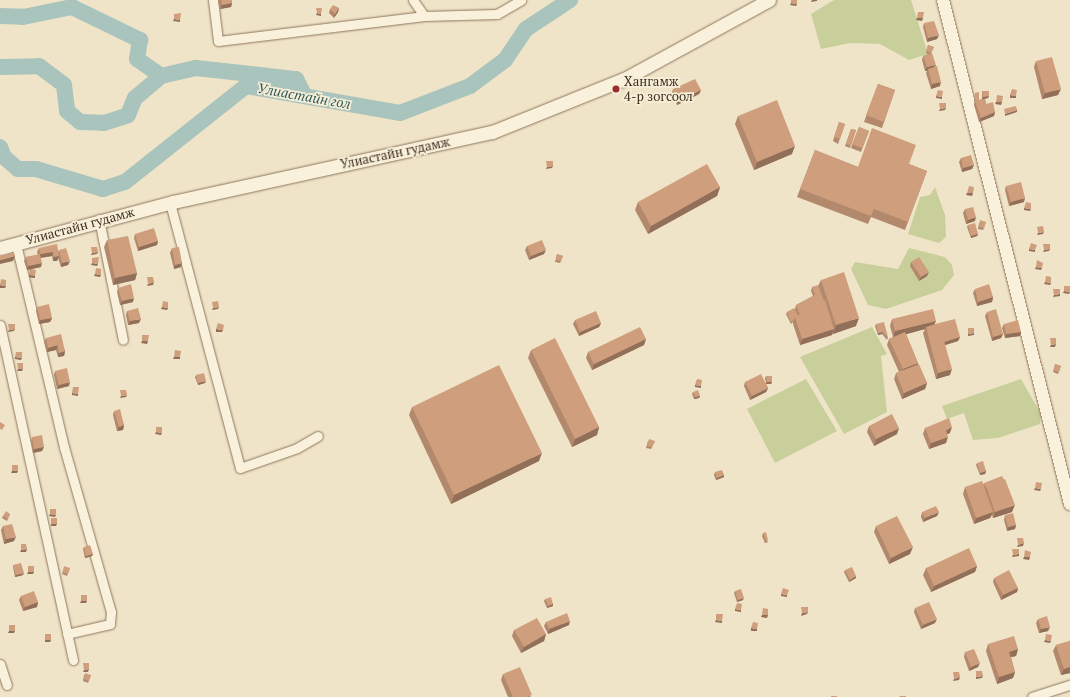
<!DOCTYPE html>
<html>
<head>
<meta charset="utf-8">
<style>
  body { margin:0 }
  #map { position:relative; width:1070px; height:697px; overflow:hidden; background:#f0e4c8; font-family:"PT Serif",serif }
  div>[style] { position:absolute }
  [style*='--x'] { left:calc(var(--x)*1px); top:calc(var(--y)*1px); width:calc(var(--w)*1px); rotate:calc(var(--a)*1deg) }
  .green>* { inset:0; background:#c9cf9b }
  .river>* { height:16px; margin:-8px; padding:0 8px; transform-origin:8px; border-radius:8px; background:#a9c4bc }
  .roads { filter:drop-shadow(0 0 1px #8d765c) drop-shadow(0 0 1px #8d765c) }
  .minor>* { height:9px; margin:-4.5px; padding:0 4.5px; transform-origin:4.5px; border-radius:4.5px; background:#faf1dc }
  .tertiary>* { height:12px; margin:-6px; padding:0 6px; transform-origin:6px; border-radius:6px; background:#faf1dc }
  .secondary>* { height:13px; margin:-6.5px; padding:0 6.5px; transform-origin:6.5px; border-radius:6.5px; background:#faf1dc }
  .wall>* { inset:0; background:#b2896c }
  .shaded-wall>* { inset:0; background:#916f58 }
  .building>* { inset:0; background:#cf9f7d }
  .dots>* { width:11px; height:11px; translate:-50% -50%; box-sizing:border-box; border:2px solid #f7eed8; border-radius:50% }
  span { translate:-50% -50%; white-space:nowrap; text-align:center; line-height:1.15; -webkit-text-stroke:3.5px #f7eed8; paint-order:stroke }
  .poi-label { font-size:13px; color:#3d2e20 }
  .left { translate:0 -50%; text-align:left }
  .street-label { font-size:13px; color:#3d2e20 }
  .water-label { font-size:14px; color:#2f5d5a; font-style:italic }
</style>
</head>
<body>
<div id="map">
  <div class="green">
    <i style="clip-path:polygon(834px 0,911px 0,928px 54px,909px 60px,880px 44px,850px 43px,821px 49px,811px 14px)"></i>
    <i style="clip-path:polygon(935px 187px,945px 215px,946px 237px,939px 243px,908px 234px,920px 197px,930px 195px)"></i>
    <i style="clip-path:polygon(909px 248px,945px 257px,952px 265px,954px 275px,942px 290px,886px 309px,868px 305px,851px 269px,855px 262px,898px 269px)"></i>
    <i style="clip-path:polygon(872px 327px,887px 354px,881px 356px,887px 412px,844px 434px,800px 357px)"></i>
    <i style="clip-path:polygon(806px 379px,837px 431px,775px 463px,747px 409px)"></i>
    <i style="clip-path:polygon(1021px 379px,1041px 414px,1040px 424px,998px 438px,973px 440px,964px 413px,947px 419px,942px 406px)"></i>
  </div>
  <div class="river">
    <i style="--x:0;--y:16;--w:23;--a:2"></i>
    <i style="--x:23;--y:17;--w:50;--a:-11.5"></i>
    <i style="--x:72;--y:7;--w:76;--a:25.9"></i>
    <i style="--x:140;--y:40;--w:19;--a:99"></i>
    <i style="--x:137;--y:59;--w:29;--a:35"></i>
    <i style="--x:0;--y:67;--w:39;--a:-1"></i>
    <i style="--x:39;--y:66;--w:31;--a:37"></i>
    <i style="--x:64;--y:85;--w:26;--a:83"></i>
    <i style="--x:67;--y:111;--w:17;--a:40"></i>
    <i style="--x:80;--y:122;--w:24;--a:2"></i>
    <i style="--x:104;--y:123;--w:25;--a:-18"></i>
    <i style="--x:128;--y:115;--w:18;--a:-68"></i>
    <i style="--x:135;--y:98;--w:34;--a:-40"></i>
    <i style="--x:161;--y:76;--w:36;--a:-13"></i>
    <i style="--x:196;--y:68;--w:101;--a:6.3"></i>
    <i style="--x:296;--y:79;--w:18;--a:63"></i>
    <i style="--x:0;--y:147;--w:11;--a:68"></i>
    <i style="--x:4;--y:157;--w:18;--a:41"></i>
    <i style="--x:18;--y:169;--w:18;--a:0"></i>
    <i style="--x:36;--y:169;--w:70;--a:16.6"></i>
    <i style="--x:103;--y:189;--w:23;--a:-18"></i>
    <i style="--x:125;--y:182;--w:154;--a:-38.4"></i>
    <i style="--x:246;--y:86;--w:156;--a:9.9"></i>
    <i style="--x:400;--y:113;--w:75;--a:-21.1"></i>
    <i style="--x:470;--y:86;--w:44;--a:-36.6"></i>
    <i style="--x:505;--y:60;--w:37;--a:-56"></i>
    <i style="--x:526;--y:29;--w:53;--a:-33.4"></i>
  </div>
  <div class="roads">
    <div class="minor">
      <i style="--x:213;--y:0;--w:41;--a:83"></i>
      <i style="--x:218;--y:41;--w:208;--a:-6.9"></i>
      <i style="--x:424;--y:16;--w:73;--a:-1.6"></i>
      <i style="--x:497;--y:14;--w:28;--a:-30"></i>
      <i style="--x:413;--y:0;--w:19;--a:55"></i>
      <i style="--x:170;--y:203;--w:274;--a:75.2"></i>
      <i style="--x:240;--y:468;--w:60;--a:-19.3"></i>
      <i style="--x:297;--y:448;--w:24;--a:-30"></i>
      <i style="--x:99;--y:219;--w:123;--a:78.8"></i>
      <i style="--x:16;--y:244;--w:209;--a:76.7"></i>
      <i style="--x:64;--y:447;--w:172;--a:74.1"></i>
      <i style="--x:111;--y:612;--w:12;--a:95"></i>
      <i style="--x:110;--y:624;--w:44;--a:166.9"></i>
      <i style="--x:0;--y:325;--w:343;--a:77.7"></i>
      <i style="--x:0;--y:664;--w:22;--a:72"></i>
      <i style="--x:1032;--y:697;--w:40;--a:-18"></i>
    </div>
    <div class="tertiary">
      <i style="--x:943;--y:0;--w:520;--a:75.86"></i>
    </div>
    <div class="secondary">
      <i style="--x:0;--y:248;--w:179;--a:-14.9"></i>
      <i style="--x:173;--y:202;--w:327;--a:-12.4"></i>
      <i style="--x:492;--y:132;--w:144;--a:-21.9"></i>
      <i style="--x:626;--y:78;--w:163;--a:-28.6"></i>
    </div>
  </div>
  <div class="wall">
    <i style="clip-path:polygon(218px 0,232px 0,232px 3px,231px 7px,220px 9px)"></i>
    <i style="clip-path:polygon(339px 8px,338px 12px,334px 18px,329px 13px,330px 9px)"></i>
    <i style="clip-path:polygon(924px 23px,937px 39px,927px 42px,923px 27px)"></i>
    <i style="clip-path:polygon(928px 45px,934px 47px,931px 53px,940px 86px,931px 89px,926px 73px,927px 71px,925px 71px,922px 60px,923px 56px,928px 54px,926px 53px)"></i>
    <i style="clip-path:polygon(1036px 61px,1058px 95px,1042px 99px,1034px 67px)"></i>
    <i style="clip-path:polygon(878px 84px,895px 90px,882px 128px,864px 122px)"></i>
    <i style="clip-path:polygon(673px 89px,701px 90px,699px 94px,677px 105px,672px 93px)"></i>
    <i style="clip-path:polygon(982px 91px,989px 96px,988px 98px,985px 99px,986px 104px,995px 112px,994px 116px,979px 122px,974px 105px,975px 93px,979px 100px,982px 99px)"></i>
    <i style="clip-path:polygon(738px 116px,792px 154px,754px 170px,735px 124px)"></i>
    <i style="clip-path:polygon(839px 122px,845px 124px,838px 144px,833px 141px)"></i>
    <i style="clip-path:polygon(859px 127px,869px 131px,861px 152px,851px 148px)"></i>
    <i style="clip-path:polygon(851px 129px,856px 130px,850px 148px,845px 146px)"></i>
    <i style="clip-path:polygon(815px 150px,858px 167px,909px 164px,927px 171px,905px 230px,871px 217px,868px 224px,797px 197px)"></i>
    <i style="clip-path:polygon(961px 158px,974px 165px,972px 169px,962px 172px,959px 162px)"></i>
    <i style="clip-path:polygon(1006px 186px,1024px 202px,1009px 206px,1005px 190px)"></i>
    <i style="clip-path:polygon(720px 187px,717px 196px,648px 234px,635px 210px,638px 202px)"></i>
    <i style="clip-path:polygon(965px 209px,975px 221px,966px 224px,963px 213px)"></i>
    <i style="clip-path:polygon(986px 222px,983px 230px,978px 229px,979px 223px)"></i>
    <i style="clip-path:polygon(968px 225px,978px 234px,977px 236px,971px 238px,967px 227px)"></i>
    <i style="clip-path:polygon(135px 234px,158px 241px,157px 245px,138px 251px,134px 238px)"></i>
    <i style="clip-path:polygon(107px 240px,137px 273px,135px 280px,113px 285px,104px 247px)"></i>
    <i style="clip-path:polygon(527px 246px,544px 254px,529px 260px,525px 250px)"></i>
    <i style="clip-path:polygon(39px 248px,58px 252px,59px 250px,68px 265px,61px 267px,58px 258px,57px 261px,53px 261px,52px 256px,41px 258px,41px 267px,32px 269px,35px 276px,35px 278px,29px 277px,30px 269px,27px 270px,24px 261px,26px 257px,38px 255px,37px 252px)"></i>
    <i style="clip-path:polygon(172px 248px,181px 267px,174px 269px,170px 253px)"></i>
    <i style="clip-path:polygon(557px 254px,563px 256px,560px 263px,555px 262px)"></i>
    <i style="clip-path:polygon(911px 262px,927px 276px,919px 281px,910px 266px)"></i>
    <i style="clip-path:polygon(821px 280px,856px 326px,833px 334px,833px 332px,832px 335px,800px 345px,793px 324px,793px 322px,791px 324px,786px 314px,787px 312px,795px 309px,796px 305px,813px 296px,811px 291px,812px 287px,818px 286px)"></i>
    <i style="clip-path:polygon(118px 288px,133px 302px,120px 305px,117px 292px)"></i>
    <i style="clip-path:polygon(975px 289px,993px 297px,992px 302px,977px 306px,973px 293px)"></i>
    <i style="clip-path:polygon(37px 307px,52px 318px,50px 322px,39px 324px,36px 311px)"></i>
    <i style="clip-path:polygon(127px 311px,139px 323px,128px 325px,126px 315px)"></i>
    <i style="clip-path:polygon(987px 312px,1003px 334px,1001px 338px,992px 341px,985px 316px)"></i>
    <i style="clip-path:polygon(892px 319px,936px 321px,934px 324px,960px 337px,958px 341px,945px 345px,950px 375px,936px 379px,923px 333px,925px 329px,906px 334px,918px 363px,918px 364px,927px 383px,925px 389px,902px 399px,894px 379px,896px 373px,899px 372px,887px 345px,889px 339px,893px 337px,890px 326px)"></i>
    <i style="clip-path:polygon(575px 320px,601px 323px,599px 327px,579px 336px,573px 324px)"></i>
    <i style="clip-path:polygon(876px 324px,888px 337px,887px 340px,882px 334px,878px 335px,875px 326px)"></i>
    <i style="clip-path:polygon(1004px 324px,1021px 332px,1020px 336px,1005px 338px,1002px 328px)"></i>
    <i style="clip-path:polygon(46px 338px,65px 351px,64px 356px,58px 357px,56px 350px,47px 352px,44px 342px)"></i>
    <i style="clip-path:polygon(646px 339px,644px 345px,592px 370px,586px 358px,588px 352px)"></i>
    <i style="clip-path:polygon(531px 350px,599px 427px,597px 435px,572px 447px,528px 358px)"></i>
    <i style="clip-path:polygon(1055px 364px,1061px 366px,1058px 374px,1053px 372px)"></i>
    <i style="clip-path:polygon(55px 371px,69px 386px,57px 389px,54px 375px)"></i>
    <i style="clip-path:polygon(196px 375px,205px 383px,198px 385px,195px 377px)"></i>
    <i style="clip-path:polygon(766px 376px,772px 382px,771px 384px,766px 384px,768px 388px,766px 392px,750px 400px,744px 386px,745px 382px,766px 383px,765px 378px)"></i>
    <i style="clip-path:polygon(693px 392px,700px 396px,699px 398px,694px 399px,692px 394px)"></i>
    <i style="clip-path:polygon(412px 407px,539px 461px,451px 504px,409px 415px)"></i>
    <i style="clip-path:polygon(114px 411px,124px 425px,123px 430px,117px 431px,113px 415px)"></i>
    <i style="clip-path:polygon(869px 426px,897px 434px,874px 446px,867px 432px)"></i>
    <i style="clip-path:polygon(925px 428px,950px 433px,947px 434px,946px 443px,929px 449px,923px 434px)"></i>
    <i style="clip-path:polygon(32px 437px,44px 447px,42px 451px,33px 453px,31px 441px)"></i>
    <i style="clip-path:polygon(648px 441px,655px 441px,651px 449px,646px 448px)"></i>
    <i style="clip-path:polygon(977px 463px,986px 471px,985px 474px,980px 475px,976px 465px)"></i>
    <i style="clip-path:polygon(715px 472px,724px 475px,724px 477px,716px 480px,714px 475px)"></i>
    <i style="clip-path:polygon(984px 483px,1012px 512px,993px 518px,992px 515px,990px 518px,974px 524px,963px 494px,965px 487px,983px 485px)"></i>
    <i style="clip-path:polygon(922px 512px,937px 516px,923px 522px,921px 517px)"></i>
    <i style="clip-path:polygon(10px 514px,7px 521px,2px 518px,3px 516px)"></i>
    <i style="clip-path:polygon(1005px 515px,1016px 525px,1015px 529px,1007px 531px,1004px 520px)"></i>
    <i style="clip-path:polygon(3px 526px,14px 541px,4px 544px,1px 530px)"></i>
    <i style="clip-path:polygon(876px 526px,910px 554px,889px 564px,874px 532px)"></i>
    <i style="clip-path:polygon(763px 533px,768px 542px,765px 543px,762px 536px)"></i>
    <i style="clip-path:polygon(84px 547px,93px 554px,92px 556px,85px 558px,83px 549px)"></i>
    <i style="clip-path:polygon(13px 565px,23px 575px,15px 577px,13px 567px)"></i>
    <i style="clip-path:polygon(977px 566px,975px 572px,931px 592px,923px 575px,926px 568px)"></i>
    <i style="clip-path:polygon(64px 568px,70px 568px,67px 576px,62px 574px)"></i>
    <i style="clip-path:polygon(845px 570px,856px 578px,849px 582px,844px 572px)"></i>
    <i style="clip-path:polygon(994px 578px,1018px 588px,1017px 592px,1001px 600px,993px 582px)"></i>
    <i style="clip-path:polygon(735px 591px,743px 600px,737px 602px,734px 593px)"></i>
    <i style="clip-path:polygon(21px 596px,38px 602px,37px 607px,23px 611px,19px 600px)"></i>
    <i style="clip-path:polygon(545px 599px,553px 604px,553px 606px,547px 608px,544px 601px)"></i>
    <i style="clip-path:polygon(915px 608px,935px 623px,921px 629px,914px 612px)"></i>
    <i style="clip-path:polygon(1038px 619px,1048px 631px,1039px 633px,1036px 623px)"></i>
    <i style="clip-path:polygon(546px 622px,569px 625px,548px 634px,544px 626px)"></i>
    <i style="clip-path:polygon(514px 630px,546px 634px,544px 641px,521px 653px,512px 636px)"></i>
    <i style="clip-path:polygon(1070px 641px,1070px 673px,1061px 675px,1053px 651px,1056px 645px)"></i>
    <i style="clip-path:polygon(988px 644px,1018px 649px,1016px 656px,1011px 657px,1015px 672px,1013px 678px,997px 684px,986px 651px)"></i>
    <i style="clip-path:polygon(965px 652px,978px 667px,969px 671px,964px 657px)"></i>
    <i style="clip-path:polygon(503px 674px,531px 697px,508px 697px,501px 680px)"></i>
    <i style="clip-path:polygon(84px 675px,91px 675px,88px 683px,83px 681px)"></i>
  </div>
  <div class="shaded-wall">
    <i style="clip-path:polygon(812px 0,817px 0,817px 1px,811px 2px)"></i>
    <i style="clip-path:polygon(232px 3px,231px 7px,220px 9px,222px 5px)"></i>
    <i style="clip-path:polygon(791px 3px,797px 4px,796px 6px,790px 5px)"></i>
    <i style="clip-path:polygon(339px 8px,338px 12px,334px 18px,335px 14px)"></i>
    <i style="clip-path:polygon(317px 13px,321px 14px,321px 16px,316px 15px)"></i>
    <i style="clip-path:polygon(917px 18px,923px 18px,922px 21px,916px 20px)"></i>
    <i style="clip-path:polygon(174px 19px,180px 20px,180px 22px,173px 21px)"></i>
    <i style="clip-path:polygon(939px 35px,937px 39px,927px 42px,928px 38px)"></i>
    <i style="clip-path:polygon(936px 65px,934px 69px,928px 69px,927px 71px,925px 71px,927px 67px)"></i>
    <i style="clip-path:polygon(941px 82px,940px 86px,931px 89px,932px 84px)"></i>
    <i style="clip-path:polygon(1061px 89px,1058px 95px,1042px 99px,1045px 93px)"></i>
    <i style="clip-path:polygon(701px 90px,699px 94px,677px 105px,678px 101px)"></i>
    <i style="clip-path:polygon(1010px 95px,1016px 96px,1016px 98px,1010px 98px)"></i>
    <i style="clip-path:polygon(936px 96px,942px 97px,942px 99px,936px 98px)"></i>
    <i style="clip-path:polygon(989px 96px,988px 98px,982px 99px,983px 97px)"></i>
    <i style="clip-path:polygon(996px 102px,1002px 102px,1001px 105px,995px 104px)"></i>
    <i style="clip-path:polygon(946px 108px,945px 110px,939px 111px,940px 109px)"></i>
    <i style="clip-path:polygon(1017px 110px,1017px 112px,1005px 116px,1005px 114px)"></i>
    <i style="clip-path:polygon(995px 112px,994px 116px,979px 122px,981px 118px)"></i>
    <i style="clip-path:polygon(795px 146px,792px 154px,754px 170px,757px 162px)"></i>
    <i style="clip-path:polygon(974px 165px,972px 169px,962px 172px,963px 168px)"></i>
    <i style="clip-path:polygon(553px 166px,552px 168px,546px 169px,547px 167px)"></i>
    <i style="clip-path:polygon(720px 187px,717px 196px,648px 234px,651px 226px)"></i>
    <i style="clip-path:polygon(967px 193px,973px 193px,972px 196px,966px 195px)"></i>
    <i style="clip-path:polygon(1025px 198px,1024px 202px,1009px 206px,1011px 202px)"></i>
    <i style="clip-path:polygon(1024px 208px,1031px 209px,1030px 211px,1024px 210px)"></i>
    <i style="clip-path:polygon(976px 217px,975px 221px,966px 224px,968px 220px)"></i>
    <i style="clip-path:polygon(1044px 232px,1043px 234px,1037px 235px,1038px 233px)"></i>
    <i style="clip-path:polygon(978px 234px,977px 236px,971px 238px,971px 236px)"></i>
    <i style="clip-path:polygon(158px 241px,157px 245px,138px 251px,139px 247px)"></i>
    <i style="clip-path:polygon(1029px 249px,1035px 250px,1035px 252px,1029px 251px)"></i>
    <i style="clip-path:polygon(1050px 249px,1049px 251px,1043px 252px,1044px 250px)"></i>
    <i style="clip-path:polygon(546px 250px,544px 254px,529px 260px,531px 256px)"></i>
    <i style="clip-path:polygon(53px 252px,52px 256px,38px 258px,40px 254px)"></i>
    <i style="clip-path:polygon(98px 252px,97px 254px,91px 255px,92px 253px)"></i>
    <i style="clip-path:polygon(15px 256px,13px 261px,0 264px,0 260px)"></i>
    <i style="clip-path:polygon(59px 256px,57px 261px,53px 261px,54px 257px)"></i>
    <i style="clip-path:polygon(70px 261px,68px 265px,61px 267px,62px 263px)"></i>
    <i style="clip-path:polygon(42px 263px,41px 267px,27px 270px,28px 266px)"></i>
    <i style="clip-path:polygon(92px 263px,98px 264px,97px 266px,91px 265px)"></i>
    <i style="clip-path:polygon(182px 263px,181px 267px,174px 269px,175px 265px)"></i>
    <i style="clip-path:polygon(1036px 267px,1042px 268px,1041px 270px,1035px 269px)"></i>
    <i style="clip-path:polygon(929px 272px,927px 276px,919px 281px,921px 277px)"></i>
    <i style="clip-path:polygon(137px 273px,135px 280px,113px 285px,115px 278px)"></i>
    <i style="clip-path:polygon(95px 274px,101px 275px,100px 277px,94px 276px)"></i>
    <i style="clip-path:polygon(29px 275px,35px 276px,35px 278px,29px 277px)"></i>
    <i style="clip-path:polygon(154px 282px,153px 285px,147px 286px,148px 284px)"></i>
    <i style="clip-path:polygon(1045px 282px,1051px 283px,1050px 285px,1044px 284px)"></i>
    <i style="clip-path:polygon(0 285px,6px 286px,5px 288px,0 288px)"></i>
    <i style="clip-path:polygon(1064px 291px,1070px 292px,1069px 294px,1063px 293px)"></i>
    <i style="clip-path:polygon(1060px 294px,1060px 296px,1053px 297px,1054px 295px)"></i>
    <i style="clip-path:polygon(993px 297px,992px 302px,977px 306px,978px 302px)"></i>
    <i style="clip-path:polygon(134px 298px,133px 302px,120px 305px,122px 301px)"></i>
    <i style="clip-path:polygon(162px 307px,168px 308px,167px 310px,161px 309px)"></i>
    <i style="clip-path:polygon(219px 307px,218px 309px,212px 310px,213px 308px)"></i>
    <i style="clip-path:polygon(52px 318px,50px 322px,39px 324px,40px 320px)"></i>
    <i style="clip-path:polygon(859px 318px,856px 326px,833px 334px,836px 325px)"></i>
    <i style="clip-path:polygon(141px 319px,139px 323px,128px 325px,130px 321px)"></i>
    <i style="clip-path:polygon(936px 321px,933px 327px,926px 327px,925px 329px,893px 338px,895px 331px)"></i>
    <i style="clip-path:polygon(601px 323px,599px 327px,579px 336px,580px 332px)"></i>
    <i style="clip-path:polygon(15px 329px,14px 331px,8px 332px,9px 330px)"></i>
    <i style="clip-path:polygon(216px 329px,223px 330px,222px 332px,216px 332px)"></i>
    <i style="clip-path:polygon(834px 329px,832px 335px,800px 345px,802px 339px)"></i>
    <i style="clip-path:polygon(883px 332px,882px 334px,878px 335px,878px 333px)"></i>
    <i style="clip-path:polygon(1021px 332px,1020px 336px,1005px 338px,1006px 334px)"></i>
    <i style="clip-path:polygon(974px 333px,974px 335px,968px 336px,968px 334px)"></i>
    <i style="clip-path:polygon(1003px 334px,1001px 338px,992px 341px,993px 337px)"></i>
    <i style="clip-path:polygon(960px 337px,958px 341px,942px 346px,943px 342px)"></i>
    <i style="clip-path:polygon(646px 339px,644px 345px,592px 370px,594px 364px)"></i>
    <i style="clip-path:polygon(142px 341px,148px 341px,147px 344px,141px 343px)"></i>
    <i style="clip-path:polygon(1056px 344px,1055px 347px,1050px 347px,1051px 345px)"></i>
    <i style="clip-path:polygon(58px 345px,56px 350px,47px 352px,48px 348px)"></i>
    <i style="clip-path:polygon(65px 351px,64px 356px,58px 357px,59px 353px)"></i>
    <i style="clip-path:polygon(15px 357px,22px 358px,21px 360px,15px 359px)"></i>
    <i style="clip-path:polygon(174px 357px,180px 357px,180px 359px,173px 359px)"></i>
    <i style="clip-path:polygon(918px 363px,916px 369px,900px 376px,903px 369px)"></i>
    <i style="clip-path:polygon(18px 369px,23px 369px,22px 371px,17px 371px)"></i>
    <i style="clip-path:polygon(952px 369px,950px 375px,936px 379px,938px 373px)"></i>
    <i style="clip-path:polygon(206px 381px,205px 383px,198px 385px,198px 383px)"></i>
    <i style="clip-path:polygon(70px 382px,69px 386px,57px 389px,59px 385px)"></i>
    <i style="clip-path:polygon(767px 382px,772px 382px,771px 384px,766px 384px)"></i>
    <i style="clip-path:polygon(927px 383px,925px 389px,902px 399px,904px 393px)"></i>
    <i style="clip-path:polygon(695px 385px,701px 386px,701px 388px,695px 387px)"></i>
    <i style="clip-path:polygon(768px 388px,766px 392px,750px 400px,752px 396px)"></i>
    <i style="clip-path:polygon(72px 393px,78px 394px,78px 396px,72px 395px)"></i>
    <i style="clip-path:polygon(127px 395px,126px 397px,120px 398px,121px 396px)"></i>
    <i style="clip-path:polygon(700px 396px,699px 398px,694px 399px,695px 397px)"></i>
    <i style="clip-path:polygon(124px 425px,123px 430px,117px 431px,119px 427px)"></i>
    <i style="clip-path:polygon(599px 427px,597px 435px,572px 447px,575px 439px)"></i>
    <i style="clip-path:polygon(952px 427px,950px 433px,943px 436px,946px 430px)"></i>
    <i style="clip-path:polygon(899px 428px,897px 434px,874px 446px,876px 439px)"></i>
    <i style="clip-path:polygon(156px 432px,162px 433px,161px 435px,155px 434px)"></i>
    <i style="clip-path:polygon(948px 437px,946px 443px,929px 449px,931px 443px)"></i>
    <i style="clip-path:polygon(44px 447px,42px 451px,33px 453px,34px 449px)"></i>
    <i style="clip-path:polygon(542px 453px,539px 461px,451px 504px,454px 495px)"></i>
    <i style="clip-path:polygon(12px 471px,18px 471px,17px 473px,11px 473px)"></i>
    <i style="clip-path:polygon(986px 471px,985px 474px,980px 475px,980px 473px)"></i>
    <i style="clip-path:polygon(724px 475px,724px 477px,716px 480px,717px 478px)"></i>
    <i style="clip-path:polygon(1035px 488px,1041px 489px,1040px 491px,1034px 490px)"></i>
    <i style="clip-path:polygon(1015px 505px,1012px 512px,993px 518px,995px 512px)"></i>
    <i style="clip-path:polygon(939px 512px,937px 516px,923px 522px,925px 518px)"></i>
    <i style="clip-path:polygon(993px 512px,990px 518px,974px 524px,976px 518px)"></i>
    <i style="clip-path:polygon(50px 514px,56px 515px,55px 517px,49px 516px)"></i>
    <i style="clip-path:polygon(51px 524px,57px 524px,56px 526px,51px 526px)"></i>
    <i style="clip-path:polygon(1016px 525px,1015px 529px,1007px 531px,1008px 527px)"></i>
    <i style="clip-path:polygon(16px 537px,14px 541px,4px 544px,6px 539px)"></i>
    <i style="clip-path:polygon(1024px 543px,1023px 546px,1017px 547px,1018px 545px)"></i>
    <i style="clip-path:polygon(913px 547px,910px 554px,889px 564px,891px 558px)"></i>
    <i style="clip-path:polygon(27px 549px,26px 552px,20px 552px,21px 550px)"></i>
    <i style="clip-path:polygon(93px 554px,92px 556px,85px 558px,86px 556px)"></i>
    <i style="clip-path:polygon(1019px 554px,1019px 556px,1012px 557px,1013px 555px)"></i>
    <i style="clip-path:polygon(1024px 557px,1030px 557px,1029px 560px,1023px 559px)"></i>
    <i style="clip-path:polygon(977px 566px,975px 572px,931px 592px,934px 586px)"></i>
    <i style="clip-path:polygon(28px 572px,34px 572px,33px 574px,27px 574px)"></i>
    <i style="clip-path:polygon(24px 573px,23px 575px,15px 577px,16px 575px)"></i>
    <i style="clip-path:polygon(856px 576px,856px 578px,849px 582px,850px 580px)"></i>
    <i style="clip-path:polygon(1018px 588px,1017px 592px,1001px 600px,1003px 595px)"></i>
    <i style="clip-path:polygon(781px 594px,787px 595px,787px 597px,781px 596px)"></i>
    <i style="clip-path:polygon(744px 598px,743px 600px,737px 602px,738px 600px)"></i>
    <i style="clip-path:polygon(81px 601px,87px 601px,86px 603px,80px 603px)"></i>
    <i style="clip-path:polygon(38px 602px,37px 607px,23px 611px,25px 607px)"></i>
    <i style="clip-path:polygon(553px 604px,553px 606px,547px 608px,548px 606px)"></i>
    <i style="clip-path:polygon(735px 609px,741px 610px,741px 612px,735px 611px)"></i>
    <i style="clip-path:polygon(808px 612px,807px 614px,801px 616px,802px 613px)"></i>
    <i style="clip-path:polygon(762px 615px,768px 615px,767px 618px,761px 617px)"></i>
    <i style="clip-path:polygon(937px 619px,935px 623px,921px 629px,923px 625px)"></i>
    <i style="clip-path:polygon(716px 620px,722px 621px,722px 623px,715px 622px)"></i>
    <i style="clip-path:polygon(570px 621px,569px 625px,548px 634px,549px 629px)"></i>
    <i style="clip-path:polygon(1050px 627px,1048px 631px,1039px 633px,1041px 629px)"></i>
    <i style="clip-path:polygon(751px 628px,757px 629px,757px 631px,751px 631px)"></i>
    <i style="clip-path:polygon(9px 631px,15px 631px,14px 633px,8px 633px)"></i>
    <i style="clip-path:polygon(546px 634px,544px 641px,521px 653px,524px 647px)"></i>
    <i style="clip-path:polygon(45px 640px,51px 640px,50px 642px,45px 642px)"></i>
    <i style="clip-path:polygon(1045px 640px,1051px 641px,1050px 643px,1044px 642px)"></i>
    <i style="clip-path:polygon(1018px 649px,1016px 656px,1007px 658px,1009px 652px)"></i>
    <i style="clip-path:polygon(980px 663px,978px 667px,969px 671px,971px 667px)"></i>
    <i style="clip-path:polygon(1070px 667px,1070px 673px,1061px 675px,1064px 669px)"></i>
    <i style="clip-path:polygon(89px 669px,88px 672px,83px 672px,84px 670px)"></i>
    <i style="clip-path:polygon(1015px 672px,1013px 678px,997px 684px,999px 677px)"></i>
    <i style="clip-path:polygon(983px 676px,982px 678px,976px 679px,976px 677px)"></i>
    <i style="clip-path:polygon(960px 677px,959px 680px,953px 681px,954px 679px)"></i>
  </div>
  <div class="building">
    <i style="clip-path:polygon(221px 0,232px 0,232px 3px,222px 5px)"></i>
    <i style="clip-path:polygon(791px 0,797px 0,797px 4px,791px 3px)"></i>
    <i style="clip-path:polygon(333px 5px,339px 8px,335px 14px,330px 9px)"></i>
    <i style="clip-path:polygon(316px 8px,322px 8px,321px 14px,317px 13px)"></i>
    <i style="clip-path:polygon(918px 12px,924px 12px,923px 18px,917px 18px)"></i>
    <i style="clip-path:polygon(181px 13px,180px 20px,174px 19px,174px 14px)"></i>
    <i style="clip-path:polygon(934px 21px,939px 35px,928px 38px,924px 23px)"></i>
    <i style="clip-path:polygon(928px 45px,934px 47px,931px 53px,926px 51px)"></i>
    <i style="clip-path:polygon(932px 53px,936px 65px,927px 67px,923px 56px)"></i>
    <i style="clip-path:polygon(1052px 57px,1061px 89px,1045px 93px,1036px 61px)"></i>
    <i style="clip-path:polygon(937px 66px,941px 82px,932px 84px,928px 69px)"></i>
    <i style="clip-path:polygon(695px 79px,701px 90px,678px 101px,673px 89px)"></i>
    <i style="clip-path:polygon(878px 84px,895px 90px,884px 122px,866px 115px)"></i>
    <i style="clip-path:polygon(1012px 89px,1017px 90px,1016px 96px,1010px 95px)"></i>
    <i style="clip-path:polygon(938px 90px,943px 91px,942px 97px,936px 96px)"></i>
    <i style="clip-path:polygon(982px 91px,989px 91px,989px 96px,983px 97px)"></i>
    <i style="clip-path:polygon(979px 92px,979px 100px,975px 101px,975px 103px,975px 93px)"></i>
    <i style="clip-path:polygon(997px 95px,1003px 96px,1002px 102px,996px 102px)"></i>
    <i style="clip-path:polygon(985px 99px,986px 104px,993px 102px,995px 112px,981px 118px,975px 101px)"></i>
    <i style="clip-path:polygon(777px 100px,795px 146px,757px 162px,738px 116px)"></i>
    <i style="clip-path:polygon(939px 103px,946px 103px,946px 108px,940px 109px)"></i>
    <i style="clip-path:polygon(1016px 106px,1017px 110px,1005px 114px,1004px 109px)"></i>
    <i style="clip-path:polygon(839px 122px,845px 124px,840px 139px,834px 137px)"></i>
    <i style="clip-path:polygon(859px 127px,869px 131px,862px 148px,852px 144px)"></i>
    <i style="clip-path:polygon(872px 128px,916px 145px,909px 164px,927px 171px,908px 222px,874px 209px,871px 216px,800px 189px,815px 150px,858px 167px)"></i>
    <i style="clip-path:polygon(851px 129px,856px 130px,851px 146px,846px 144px)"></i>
    <i style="clip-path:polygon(971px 155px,974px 165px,963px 168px,961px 158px)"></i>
    <i style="clip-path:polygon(546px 161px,553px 161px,553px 166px,547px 167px)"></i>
    <i style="clip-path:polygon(707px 164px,720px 187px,651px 226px,638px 202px)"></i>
    <i style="clip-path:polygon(1021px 182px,1025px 198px,1011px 202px,1006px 186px)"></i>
    <i style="clip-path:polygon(969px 186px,974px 187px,973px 193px,967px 193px)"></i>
    <i style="clip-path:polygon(1026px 202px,1031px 203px,1031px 209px,1024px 208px)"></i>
    <i style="clip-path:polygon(973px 207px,976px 217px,968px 220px,965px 209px)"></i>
    <i style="clip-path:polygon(980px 220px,986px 222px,984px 228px,979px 227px)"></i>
    <i style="clip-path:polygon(975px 223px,978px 234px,971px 236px,968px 225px)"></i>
    <i style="clip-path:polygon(1043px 226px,1044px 232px,1038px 233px,1037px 227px)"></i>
    <i style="clip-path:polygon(154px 228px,158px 241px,139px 247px,135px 234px)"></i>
    <i style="clip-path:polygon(128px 236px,137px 273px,115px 278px,107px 240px)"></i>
    <i style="clip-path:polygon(542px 240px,546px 250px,531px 256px,527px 246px)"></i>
    <i style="clip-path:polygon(1031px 243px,1037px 245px,1035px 250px,1029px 249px)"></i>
    <i style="clip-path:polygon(57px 244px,59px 256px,54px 257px,53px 252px,40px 254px,39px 248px)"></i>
    <i style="clip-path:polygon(1043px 244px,1050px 244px,1050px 249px,1044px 250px)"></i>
    <i style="clip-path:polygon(91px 247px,97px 247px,98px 252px,92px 253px)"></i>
    <i style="clip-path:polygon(179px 247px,182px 263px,175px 265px,172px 248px)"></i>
    <i style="clip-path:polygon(66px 248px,70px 261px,62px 263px,59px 250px)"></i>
    <i style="clip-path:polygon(14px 253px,15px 256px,0 260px,0 256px)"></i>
    <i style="clip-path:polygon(40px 254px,42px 263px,28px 266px,26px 257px)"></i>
    <i style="clip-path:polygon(557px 254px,563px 256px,561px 261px,556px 260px)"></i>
    <i style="clip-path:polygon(99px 257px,98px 264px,92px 263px,92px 258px)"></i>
    <i style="clip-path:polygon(919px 257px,929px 272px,921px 277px,911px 262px)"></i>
    <i style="clip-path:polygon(1037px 260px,1043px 263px,1042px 268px,1036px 267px)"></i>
    <i style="clip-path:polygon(96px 268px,101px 269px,101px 275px,95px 274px)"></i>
    <i style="clip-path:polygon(31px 269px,36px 270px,35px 276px,29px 275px)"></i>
    <i style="clip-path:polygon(844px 272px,859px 318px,836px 325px,821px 280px)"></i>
    <i style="clip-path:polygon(1046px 276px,1051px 277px,1051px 283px,1045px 282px)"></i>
    <i style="clip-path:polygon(147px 277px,153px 277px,154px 282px,148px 284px)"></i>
    <i style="clip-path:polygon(1px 279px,6px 280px,6px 286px,0 285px)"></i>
    <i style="clip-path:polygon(131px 284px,134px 298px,122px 301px,118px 288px)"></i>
    <i style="clip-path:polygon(989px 284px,993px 297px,978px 302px,975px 289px)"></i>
    <i style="clip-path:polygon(818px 285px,824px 301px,800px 315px,796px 305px,815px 295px,812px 287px)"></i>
    <i style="clip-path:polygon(1064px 286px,1070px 286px,1070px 292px,1064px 291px)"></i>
    <i style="clip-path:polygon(1053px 289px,1060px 289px,1060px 294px,1054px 295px)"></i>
    <i style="clip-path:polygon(825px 300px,834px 329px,802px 339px,795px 317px)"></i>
    <i style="clip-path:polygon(163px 301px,168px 302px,168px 308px,162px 307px)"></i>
    <i style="clip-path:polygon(218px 301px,219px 307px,213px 308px,212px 302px)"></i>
    <i style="clip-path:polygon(49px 304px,52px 318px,40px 320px,37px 307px)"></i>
    <i style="clip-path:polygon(138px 308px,141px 319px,130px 321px,127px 311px)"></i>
    <i style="clip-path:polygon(794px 308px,798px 316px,795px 317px,794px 320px,791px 322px,787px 312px)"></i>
    <i style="clip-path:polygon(933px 309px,936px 321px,895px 331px,892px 319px)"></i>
    <i style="clip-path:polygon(996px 309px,1003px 334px,993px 337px,987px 312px)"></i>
    <i style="clip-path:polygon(596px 311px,601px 323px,580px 332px,575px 320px)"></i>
    <i style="clip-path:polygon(955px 319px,960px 337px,944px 342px,939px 323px)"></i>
    <i style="clip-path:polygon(1018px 320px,1021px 332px,1006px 334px,1004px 324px)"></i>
    <i style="clip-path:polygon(884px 322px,888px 337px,883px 332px,878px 333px,876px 324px)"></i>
    <i style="clip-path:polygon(218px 323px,224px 325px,223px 330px,216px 329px)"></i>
    <i style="clip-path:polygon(939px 323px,952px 369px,938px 373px,926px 327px)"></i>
    <i style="clip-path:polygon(8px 324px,15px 324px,15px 329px,9px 330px)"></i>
    <i style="clip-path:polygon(640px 327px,646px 339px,594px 364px,588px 352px)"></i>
    <i style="clip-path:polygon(968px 328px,974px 328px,974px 333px,968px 334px)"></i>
    <i style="clip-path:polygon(905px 332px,918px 363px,903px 369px,889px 339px)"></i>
    <i style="clip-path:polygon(61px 334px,65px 351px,59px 353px,58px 345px,48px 348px,46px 338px)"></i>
    <i style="clip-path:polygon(142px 335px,149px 335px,148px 341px,142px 341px)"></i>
    <i style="clip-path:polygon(555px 338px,599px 427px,575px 439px,531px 350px)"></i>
    <i style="clip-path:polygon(1050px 338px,1056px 338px,1056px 344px,1051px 345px)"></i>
    <i style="clip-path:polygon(175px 350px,181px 351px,180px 357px,174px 357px)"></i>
    <i style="clip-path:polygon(16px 352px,22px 352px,22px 358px,15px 357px)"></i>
    <i style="clip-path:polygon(17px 363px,23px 363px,23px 369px,18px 369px)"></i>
    <i style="clip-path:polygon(919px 364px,927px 383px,904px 393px,896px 373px)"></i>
    <i style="clip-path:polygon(1055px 364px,1061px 366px,1059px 372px,1054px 370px)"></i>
    <i style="clip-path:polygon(499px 365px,542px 453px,454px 495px,412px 407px)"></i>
    <i style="clip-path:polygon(67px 368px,70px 382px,59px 385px,55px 371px)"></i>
    <i style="clip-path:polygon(204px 373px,206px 381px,198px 383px,196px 375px)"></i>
    <i style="clip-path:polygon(761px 374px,768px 388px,752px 396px,745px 382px)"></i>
    <i style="clip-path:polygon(766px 376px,772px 376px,772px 382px,767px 382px)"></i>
    <i style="clip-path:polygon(697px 379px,702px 380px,701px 386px,695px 385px)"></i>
    <i style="clip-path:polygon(73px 387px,79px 387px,78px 394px,72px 393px)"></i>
    <i style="clip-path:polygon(120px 390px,126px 390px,127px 395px,121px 396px)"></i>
    <i style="clip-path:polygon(698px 390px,700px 396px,695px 397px,693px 392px)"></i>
    <i style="clip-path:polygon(120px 409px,124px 425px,119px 427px,114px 411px)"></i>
    <i style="clip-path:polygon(892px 414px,899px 428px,876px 439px,869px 426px)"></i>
    <i style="clip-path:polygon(949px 418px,952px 427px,946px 430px,948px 437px,931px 443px,925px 428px)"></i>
    <i style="clip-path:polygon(0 422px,5px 425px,2px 430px,0 429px)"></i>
    <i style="clip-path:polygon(156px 427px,162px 427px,162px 433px,156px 432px)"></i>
    <i style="clip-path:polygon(42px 435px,44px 447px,34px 449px,32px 437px)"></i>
    <i style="clip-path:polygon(649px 439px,655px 441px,652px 447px,647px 446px)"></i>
    <i style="clip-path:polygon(983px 461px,986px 471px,980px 473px,977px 463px)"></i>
    <i style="clip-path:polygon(12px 465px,18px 465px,18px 471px,12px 471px)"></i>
    <i style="clip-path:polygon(722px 470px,724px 475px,717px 478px,715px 472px)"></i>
    <i style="clip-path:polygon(1002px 476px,1004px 480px,986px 486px,986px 488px,984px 483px)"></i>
    <i style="clip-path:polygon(1005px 479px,1015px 505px,995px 512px,986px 486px)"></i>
    <i style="clip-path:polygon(982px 481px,993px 512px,976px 518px,965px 487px)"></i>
    <i style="clip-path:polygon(1036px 482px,1042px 483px,1041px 489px,1035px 488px)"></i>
    <i style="clip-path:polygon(936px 506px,939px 512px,925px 518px,922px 512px)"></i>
    <i style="clip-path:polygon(50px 509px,56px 509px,56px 515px,50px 514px)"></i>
    <i style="clip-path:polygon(6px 511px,10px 514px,8px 519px,3px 516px)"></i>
    <i style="clip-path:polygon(1013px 513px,1016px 525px,1008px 527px,1005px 515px)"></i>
    <i style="clip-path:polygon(897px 516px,913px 547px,891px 558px,876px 526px)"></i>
    <i style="clip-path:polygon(51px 518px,57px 518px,57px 524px,51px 524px)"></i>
    <i style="clip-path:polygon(12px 524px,16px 537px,6px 539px,3px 526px)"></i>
    <i style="clip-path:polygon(766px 532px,768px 540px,766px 541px,763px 533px)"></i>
    <i style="clip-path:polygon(1017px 538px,1023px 538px,1024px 543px,1018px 545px)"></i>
    <i style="clip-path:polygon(21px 544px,26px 544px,27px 549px,21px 550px)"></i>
    <i style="clip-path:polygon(90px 545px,93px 554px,86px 556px,84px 547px)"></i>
    <i style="clip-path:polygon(969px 548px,977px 566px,934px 586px,926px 568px)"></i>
    <i style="clip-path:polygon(1012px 549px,1019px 549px,1019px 554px,1013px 555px)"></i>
    <i style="clip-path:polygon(1025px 550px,1031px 552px,1030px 557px,1024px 557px)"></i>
    <i style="clip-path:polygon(21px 563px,24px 573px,16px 575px,13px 565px)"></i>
    <i style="clip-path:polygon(28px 566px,34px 566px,34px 572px,28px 572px)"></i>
    <i style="clip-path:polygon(64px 566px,70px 568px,68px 574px,63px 572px)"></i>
    <i style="clip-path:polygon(852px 567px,856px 576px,850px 580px,845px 570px)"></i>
    <i style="clip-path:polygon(1009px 570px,1018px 588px,1003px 595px,994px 578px)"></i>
    <i style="clip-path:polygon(783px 588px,789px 590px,787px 595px,781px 594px)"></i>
    <i style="clip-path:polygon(741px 589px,744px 598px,738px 600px,735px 591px)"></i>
    <i style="clip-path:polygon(34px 591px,38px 602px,25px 607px,21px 596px)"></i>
    <i style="clip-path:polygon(81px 595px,87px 595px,87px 601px,81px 601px)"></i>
    <i style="clip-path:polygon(551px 597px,553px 604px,548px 606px,545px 599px)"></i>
    <i style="clip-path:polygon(929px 602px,937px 619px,923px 625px,915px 608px)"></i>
    <i style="clip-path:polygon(737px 603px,742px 604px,741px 610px,735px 609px)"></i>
    <i style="clip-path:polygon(801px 607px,808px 607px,808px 612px,802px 613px)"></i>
    <i style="clip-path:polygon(763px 608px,768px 609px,768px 615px,762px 615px)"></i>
    <i style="clip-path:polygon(567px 613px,570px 621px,549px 629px,546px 622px)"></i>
    <i style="clip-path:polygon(716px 614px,723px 614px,722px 621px,716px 620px)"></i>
    <i style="clip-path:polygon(1047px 616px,1050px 627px,1041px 629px,1038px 619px)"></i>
    <i style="clip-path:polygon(537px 618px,546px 634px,524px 647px,514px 630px)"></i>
    <i style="clip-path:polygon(753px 622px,758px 623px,757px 629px,751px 628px)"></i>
    <i style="clip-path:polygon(9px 625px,15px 625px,15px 631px,9px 631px)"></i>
    <i style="clip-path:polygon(45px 634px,51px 634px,51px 640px,45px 640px)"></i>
    <i style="clip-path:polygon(1046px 634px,1052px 635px,1051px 641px,1045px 640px)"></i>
    <i style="clip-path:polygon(1014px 636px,1018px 649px,1009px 652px,1015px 672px,999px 677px,988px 644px)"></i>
    <i style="clip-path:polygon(1070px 641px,1070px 667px,1064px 669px,1056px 645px)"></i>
    <i style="clip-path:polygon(974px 649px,980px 663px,971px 667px,965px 652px)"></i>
    <i style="clip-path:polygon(83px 663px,89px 663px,89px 669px,84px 670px)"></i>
    <i style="clip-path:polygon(520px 667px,532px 695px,527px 697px,513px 697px,503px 674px)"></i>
    <i style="clip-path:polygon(976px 671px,982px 671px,983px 676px,976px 677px)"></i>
    <i style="clip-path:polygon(953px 672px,959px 672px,960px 677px,954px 679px)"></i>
    <i style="clip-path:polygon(85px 673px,91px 675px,89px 681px,84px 679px)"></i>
    <i style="clip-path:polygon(831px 696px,837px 696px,837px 697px,831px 697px)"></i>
    <i style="clip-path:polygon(899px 696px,906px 696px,906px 697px,900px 697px)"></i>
  </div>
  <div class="dots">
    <i style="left:616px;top:89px;background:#9e2a2b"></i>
  </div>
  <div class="poi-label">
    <span class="left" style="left:624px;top:89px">Хангамж<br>4-р зогсоол</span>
  </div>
  <div class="street-label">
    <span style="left:395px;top:153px;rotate:-12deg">Улиастайн гудамж</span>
    <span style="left:80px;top:226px;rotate:-15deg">Улиастайн гудамж</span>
  </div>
  <div class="water-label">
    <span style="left:304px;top:96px;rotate:10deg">Улиастайн гол</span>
  </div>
</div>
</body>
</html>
